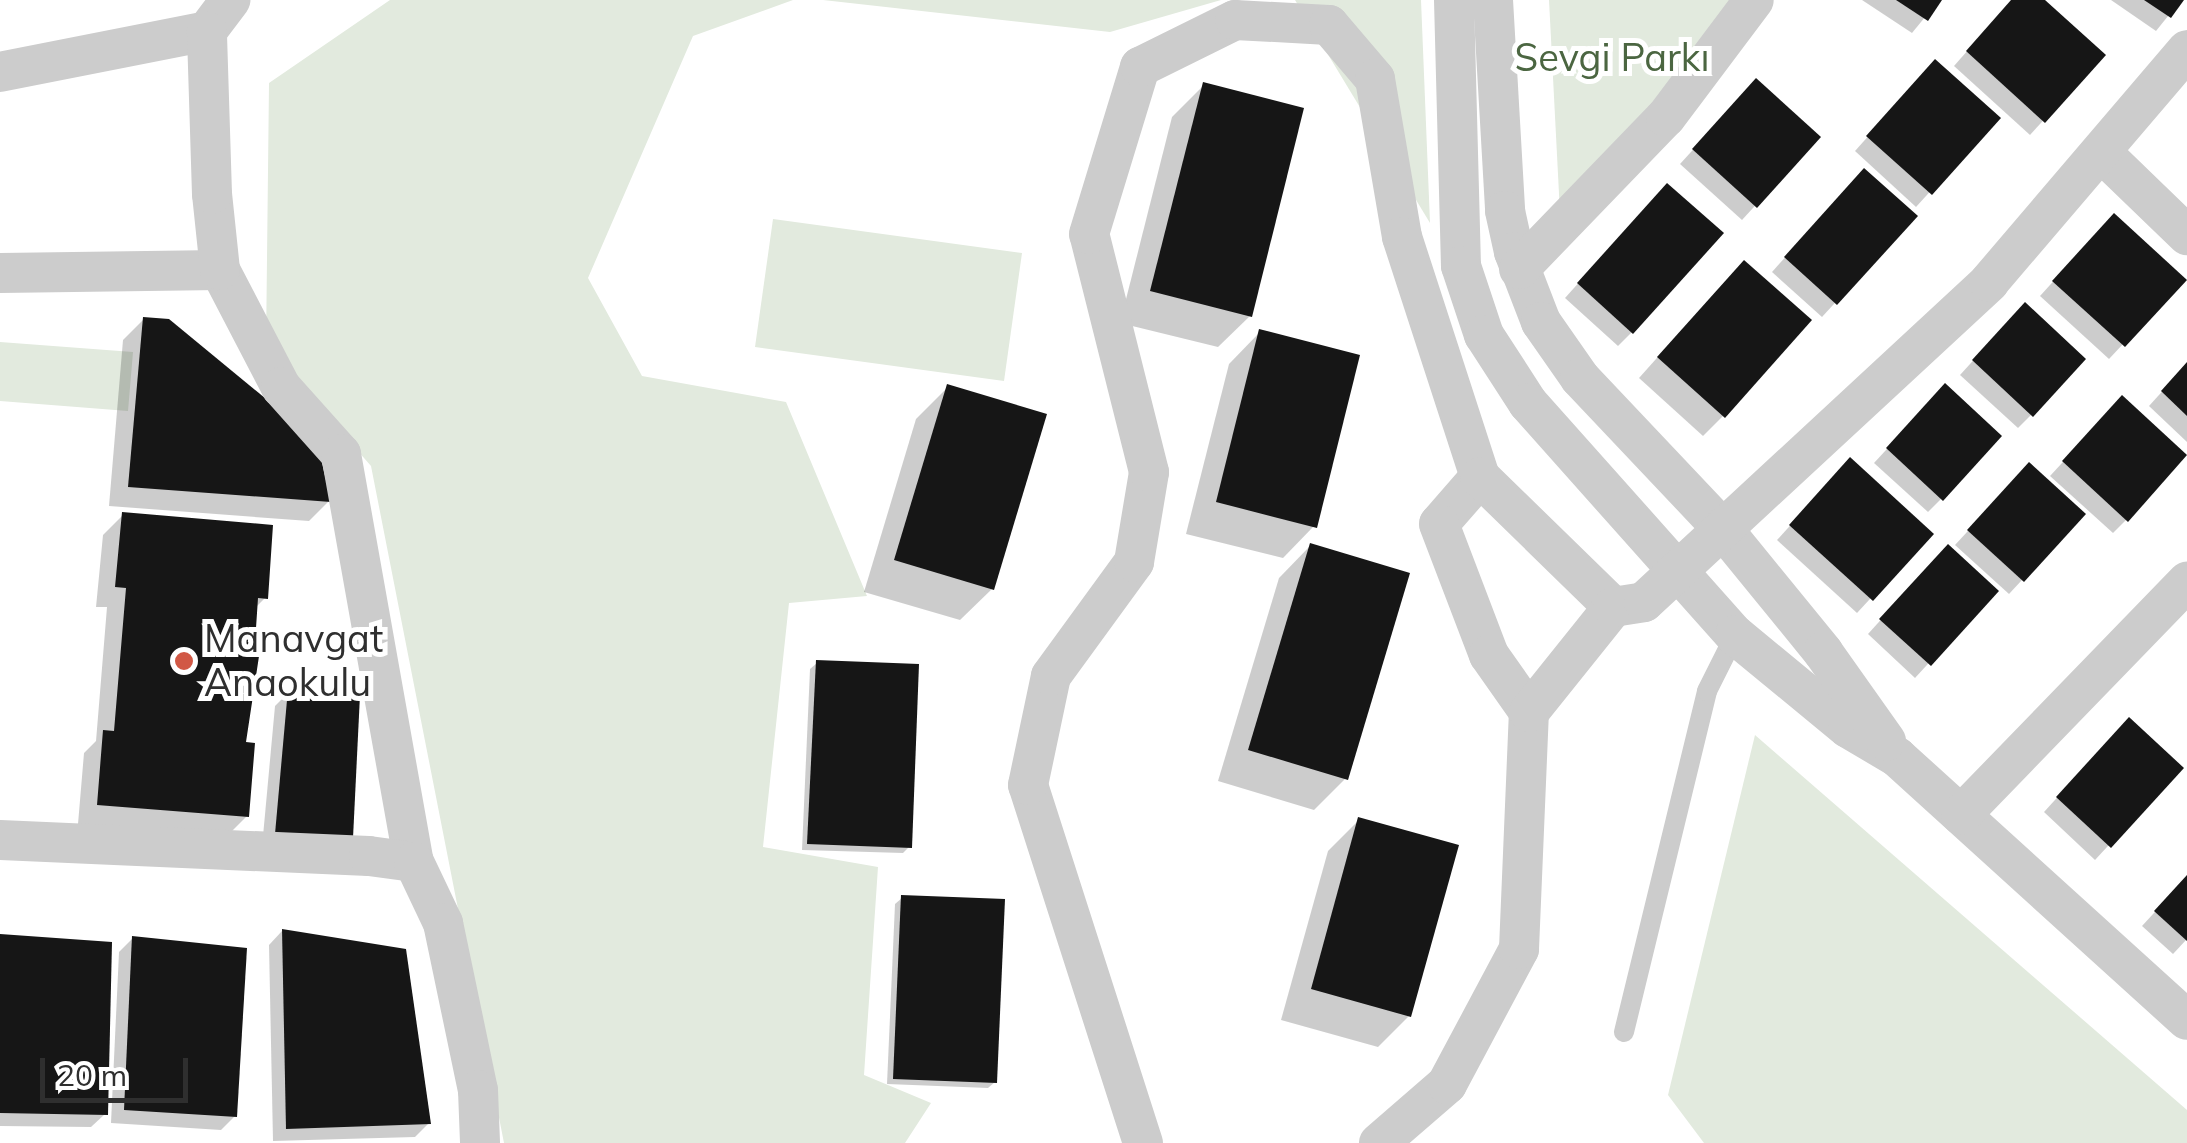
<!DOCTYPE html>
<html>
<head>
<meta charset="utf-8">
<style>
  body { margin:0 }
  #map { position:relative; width:2187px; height:1143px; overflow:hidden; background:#fff; font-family:Mulish,sans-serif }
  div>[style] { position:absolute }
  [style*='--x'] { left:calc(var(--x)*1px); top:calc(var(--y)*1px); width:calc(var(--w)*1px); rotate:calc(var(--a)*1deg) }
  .green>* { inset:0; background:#e2eade }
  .shadow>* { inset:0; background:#0003 }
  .building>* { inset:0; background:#161616 }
  .lane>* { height:20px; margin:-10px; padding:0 10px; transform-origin:10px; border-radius:10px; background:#ccc }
  .street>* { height:40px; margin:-20px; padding:0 20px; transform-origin:20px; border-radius:20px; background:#ccc }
  .dots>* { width:28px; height:28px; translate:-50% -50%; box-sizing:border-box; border:5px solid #fff; border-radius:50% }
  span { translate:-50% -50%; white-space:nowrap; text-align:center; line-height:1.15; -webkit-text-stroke:10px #fff; paint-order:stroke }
  .park-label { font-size:38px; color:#4b6641 }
  .poi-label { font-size:38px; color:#2f2f2f }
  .left { translate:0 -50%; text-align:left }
  .scale { position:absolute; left:40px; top:1058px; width:148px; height:45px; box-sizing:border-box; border:5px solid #2f2f2f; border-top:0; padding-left:12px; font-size:30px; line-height:35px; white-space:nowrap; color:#2f2f2f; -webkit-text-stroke:8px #fff; paint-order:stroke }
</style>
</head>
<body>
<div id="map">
  <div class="green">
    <i style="clip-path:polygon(390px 0,793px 0,693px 36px,588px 278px,642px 376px,786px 402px,867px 596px,789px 603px,763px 847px,878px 867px,864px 1075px,931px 1103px,905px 1143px,504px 1143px,371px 466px,266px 346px,269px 83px)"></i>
    <i style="clip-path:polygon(823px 0,1221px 0,1110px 32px)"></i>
    <i style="clip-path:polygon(1295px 0,1421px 0,1430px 223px)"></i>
    <i style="clip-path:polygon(1549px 0,1738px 0,1560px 213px)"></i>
    <i style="clip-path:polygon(773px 219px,1022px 253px,1004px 381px,755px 347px)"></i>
    <i style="clip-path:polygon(0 342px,133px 352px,128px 411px,0 401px)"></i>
    <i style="clip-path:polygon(1755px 735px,2187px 1110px,2187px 1143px,1704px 1143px,1668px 1095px)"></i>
  </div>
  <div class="shadow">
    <i style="clip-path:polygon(1862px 0,1939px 0,1912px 33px)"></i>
    <i style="clip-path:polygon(2012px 0,2042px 0,2103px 55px,2030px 135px,1954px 66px)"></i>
    <i style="clip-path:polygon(2111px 0,2181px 0,2156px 31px)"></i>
    <i style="clip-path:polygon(1922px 76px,1997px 118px,1916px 207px,1855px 151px)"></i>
    <i style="clip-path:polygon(1204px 85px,1250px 316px,1218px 347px,1120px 323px,1172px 117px)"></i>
    <i style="clip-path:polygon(1743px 95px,1818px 137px,1742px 220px,1680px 164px)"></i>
    <i style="clip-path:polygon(1850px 185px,1914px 217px,1822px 317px,1772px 272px)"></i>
    <i style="clip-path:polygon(1653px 200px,1632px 332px,1618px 346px,1565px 298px)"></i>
    <i style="clip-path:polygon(2100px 230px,2183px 280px,2109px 359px,2040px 296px)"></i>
    <i style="clip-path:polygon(1724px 283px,1723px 416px,1703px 436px,1639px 378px)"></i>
    <i style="clip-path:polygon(2011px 319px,2031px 415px,2018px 428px,1960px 375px)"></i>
    <i style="clip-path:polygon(143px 320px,328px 502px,309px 521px,109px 506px,123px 340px)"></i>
    <i style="clip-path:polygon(1260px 332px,1314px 526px,1283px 558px,1186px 534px,1229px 364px)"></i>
    <i style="clip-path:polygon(2187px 364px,2187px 442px,2149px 406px)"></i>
    <i style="clip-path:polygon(948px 387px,992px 589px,960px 620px,864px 592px,916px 419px)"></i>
    <i style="clip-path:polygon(1932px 400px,1941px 499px,1928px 512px,1874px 463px)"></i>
    <i style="clip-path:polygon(2109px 412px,2126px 520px,2113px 533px,2050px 476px)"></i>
    <i style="clip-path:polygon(1837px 474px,1930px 534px,1857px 613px,1777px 540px)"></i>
    <i style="clip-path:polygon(2016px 479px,2022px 580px,2009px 594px,1955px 545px)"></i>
    <i style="clip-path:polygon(123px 515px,265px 598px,255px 608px,243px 744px,247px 816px,227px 836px,78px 824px,84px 753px,96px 741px,107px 607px,96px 607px,103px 535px)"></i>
    <i style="clip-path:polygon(1310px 546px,1346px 778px,1314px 810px,1218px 781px,1279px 578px)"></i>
    <i style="clip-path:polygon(1934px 561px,1995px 591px,1915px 678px,1868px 634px)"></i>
    <i style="clip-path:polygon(817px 663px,909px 847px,903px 853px,802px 850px,810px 669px)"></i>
    <i style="clip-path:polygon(289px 692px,351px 837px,262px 847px,275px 706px)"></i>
    <i style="clip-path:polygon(2115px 734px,2180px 768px,2095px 860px,2044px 812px)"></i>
    <i style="clip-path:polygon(1359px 820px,1409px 1016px,1378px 1047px,1281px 1020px,1328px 851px)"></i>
    <i style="clip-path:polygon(2187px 877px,2187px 939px,2173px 954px,2142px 926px)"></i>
    <i style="clip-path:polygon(902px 898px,995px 1082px,988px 1088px,887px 1084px,895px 904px)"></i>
    <i style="clip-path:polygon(282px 931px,428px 1124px,415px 1137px,273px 1141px,269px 945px)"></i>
    <i style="clip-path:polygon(0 936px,105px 1114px,91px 1127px,0 1126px)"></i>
    <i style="clip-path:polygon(133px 938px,235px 1116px,221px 1130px,111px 1123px,119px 952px)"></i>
  </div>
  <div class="building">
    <i style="clip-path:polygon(1896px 0,1942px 0,1928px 21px)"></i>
    <i style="clip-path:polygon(2011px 0,2045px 0,2106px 55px,2045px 123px,1966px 51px)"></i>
    <i style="clip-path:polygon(2144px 0,2184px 0,2171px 18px)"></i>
    <i style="clip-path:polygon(1935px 59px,2001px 118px,1932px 195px,1866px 136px)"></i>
    <i style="clip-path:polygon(1756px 78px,1821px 137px,1757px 208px,1692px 149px)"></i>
    <i style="clip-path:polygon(1203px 82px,1304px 108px,1252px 317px,1150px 291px)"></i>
    <i style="clip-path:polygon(1864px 168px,1918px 216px,1837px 305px,1784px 257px)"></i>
    <i style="clip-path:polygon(1667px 183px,1724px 233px,1633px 334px,1577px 283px)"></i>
    <i style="clip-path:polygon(2114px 213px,2187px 280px,2125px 347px,2052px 281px)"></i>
    <i style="clip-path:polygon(1744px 260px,1812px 320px,1725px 418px,1657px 357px)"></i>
    <i style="clip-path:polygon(2025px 302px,2086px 359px,2033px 417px,1972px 360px)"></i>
    <i style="clip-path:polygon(143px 317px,169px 319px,317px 441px,331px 502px,128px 487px)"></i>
    <i style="clip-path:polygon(1259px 329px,1360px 355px,1317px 528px,1216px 502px)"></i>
    <i style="clip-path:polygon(2187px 362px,2187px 416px,2161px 391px)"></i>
    <i style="clip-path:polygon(1945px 383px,2002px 436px,1943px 501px,1886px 448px)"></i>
    <i style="clip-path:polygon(947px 384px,1047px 414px,994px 590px,894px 560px)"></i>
    <i style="clip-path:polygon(2122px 395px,2187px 455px,2128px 522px,2062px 461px)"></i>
    <i style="clip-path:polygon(1850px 457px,1934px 534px,1873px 601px,1789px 525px)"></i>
    <i style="clip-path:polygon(2029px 462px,2086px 514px,2024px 582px,1967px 530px)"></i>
    <i style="clip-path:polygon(122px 512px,273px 525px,268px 599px,258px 598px,255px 643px,261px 643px,246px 742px,255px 743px,249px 817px,97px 805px,103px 730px,114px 731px,126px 588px,115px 587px)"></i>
    <i style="clip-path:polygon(1310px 543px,1410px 573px,1348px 780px,1248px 750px)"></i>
    <i style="clip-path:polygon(1948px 544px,1999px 591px,1931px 666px,1879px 619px)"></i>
    <i style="clip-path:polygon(816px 660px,919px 664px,912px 848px,807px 844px)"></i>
    <i style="clip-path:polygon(288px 689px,360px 695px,353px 838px,275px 834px)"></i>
    <i style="clip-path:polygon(2129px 717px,2184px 768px,2111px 848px,2056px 797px)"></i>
    <i style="clip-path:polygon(1358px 817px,1459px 845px,1411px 1017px,1311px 989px)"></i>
    <i style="clip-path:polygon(2187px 875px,2187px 941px,2154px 911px)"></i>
    <i style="clip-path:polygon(901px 895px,1005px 899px,997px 1083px,893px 1079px)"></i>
    <i style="clip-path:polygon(282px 929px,406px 949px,431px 1124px,286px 1129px)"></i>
    <i style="clip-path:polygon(0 934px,112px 942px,108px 1115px,0 1113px)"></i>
    <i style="clip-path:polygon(132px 936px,247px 948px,237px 1117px,124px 1110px)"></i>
  </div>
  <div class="lane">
    <i style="--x:1624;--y:1032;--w:351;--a:-76.3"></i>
    <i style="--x:1707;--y:691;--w:63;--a:-63.4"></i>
  </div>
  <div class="street">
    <i style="--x:1454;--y:0;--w:266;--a:88.5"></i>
    <i style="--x:1461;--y:266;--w:73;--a:71.6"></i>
    <i style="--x:1484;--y:335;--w:81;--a:57.1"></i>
    <i style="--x:1528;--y:403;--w:311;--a:48.3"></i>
    <i style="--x:1735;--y:635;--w:146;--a:39.5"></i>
    <i style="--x:1848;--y:728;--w:57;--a:30.6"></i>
    <i style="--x:1897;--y:757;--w:391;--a:42.2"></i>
    <i style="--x:1493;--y:0;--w:211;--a:86.7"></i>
    <i style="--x:1505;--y:211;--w:42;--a:77.6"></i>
    <i style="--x:1514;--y:252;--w:75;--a:68.9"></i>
    <i style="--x:1541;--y:322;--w:68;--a:55.1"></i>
    <i style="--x:1580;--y:378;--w:207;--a:46.6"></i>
    <i style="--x:1722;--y:528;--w:160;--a:50.8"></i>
    <i style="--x:1823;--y:652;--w:109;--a:54.7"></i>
    <i style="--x:0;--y:72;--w:211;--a:-11.2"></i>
    <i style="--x:207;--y:31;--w:39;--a:-53"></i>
    <i style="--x:2101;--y:152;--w:120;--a:44"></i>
    <i style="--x:1519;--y:269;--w:211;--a:-46"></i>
    <i style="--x:1666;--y:117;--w:146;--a:-53.1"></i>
    <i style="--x:220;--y:270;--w:132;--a:62.5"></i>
    <i style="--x:281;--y:387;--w:90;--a:48.2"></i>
    <i style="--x:341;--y:454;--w:414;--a:79.9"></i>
    <i style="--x:0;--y:273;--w:220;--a:-0.8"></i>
    <i style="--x:220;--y:270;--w:76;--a:-96"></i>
    <i style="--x:212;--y:194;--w:163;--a:-91.8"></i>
    <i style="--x:1480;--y:477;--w:62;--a:131.1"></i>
    <i style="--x:1439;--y:524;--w:140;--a:69.1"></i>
    <i style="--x:1489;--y:655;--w:70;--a:54.9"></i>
    <i style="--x:1961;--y:815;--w:325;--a:-45.9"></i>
    <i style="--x:0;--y:840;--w:369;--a:2.5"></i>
    <i style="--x:369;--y:856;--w:45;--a:7.6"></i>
    <i style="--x:414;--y:862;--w:68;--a:64.6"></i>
    <i style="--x:443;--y:923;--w:171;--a:78.2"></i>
    <i style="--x:478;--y:1090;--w:53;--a:87.8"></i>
    <i style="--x:1143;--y:1143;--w:376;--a:-107.8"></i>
    <i style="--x:1028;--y:785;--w:111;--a:-78.1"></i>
    <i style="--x:1051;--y:676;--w:141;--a:-53.9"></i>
    <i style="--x:1134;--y:562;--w:91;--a:-80.5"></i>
    <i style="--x:1149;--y:472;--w:245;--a:-104.1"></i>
    <i style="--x:1089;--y:234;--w:175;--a:-73"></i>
    <i style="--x:1140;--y:67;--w:106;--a:-26.3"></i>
    <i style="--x:1235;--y:20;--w:94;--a:3"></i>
    <i style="--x:1329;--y:25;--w:71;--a:49.6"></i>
    <i style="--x:1375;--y:79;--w:160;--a:80.3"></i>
    <i style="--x:1402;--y:237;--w:252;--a:72"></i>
    <i style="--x:1480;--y:477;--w:186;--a:44.3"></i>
    <i style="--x:1379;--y:1143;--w:90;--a:-40.9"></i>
    <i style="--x:1447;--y:1084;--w:153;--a:-61.9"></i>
    <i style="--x:1519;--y:949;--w:237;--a:-87.6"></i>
    <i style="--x:1529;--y:712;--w:134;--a:-51.3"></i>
    <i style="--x:1613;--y:607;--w:31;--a:-9"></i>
    <i style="--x:1644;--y:602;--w:471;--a:-42.8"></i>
    <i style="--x:1989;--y:282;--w:305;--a:-49.5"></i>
  </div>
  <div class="dots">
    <i style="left:184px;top:661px;background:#d15845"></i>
  </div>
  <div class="park-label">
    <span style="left:1612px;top:58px">Sevgi Parkı</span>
  </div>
  <div class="poi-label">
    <span class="left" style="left:204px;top:661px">Manavgat<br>Anaokulu</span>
  </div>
  <div class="scale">20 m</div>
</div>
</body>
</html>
